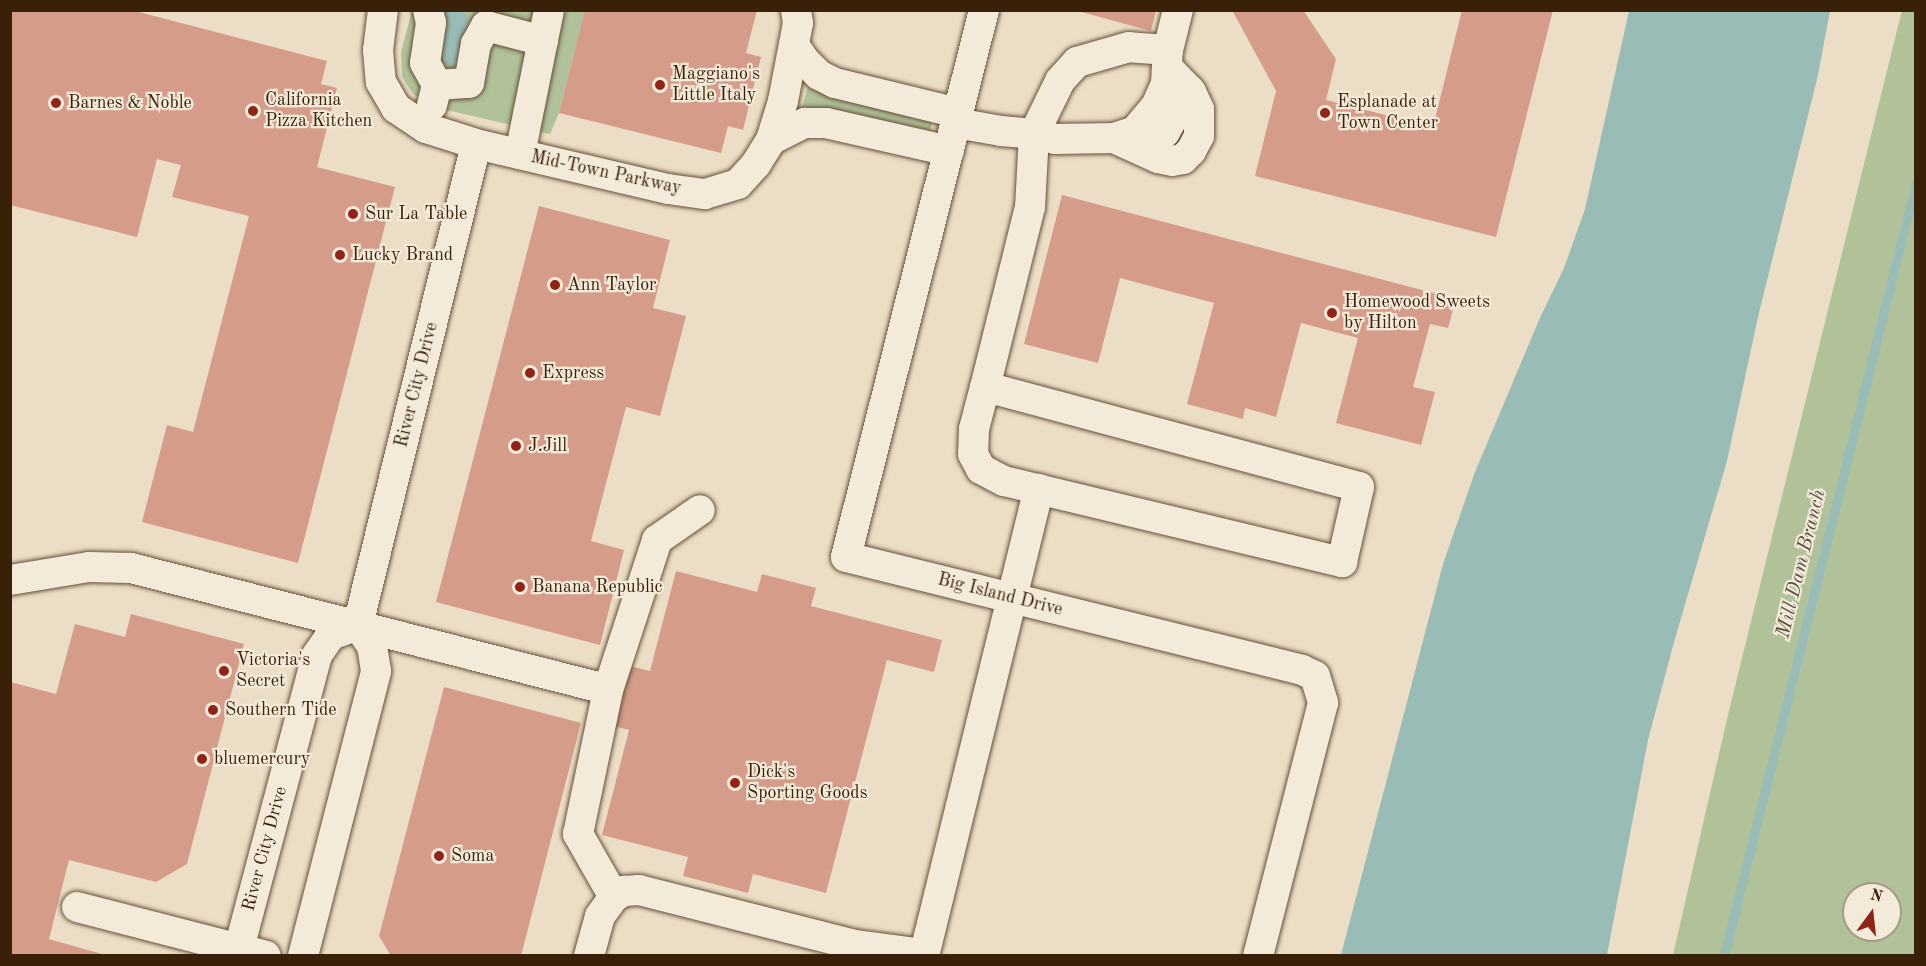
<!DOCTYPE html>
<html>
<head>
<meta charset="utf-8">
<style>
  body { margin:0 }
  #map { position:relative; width:1926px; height:966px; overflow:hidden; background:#ecdec6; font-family:"Old Standard TT",serif }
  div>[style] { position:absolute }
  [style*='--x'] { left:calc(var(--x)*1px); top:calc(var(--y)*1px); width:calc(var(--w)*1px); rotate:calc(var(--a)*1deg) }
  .green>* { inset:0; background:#b1c29a }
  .water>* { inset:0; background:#99bcb6 }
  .stream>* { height:9px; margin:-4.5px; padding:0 4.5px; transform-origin:4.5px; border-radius:4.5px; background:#99bcb6 }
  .building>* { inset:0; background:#d69c8a }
  .roads { filter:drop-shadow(0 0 2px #665038) drop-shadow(0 0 2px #665038) }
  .minor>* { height:30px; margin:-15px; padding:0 15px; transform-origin:15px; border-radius:15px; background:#f3eada }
  .dots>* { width:16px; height:16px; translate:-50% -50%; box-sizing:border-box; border:3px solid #f3eada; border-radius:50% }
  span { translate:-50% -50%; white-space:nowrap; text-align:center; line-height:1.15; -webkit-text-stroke:4.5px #f3eada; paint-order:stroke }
  .poi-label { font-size:18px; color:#392009 }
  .left { translate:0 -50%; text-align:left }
  .street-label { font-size:18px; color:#392009 }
  .water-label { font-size:20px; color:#564f3d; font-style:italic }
  .frame { position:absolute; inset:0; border:12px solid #392009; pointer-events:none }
  .north { position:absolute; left:1842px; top:882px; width:60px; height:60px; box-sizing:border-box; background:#f3eada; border:2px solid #a99986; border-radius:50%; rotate:15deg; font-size:16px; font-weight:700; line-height:24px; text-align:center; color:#392009 }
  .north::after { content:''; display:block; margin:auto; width:21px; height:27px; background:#8f2418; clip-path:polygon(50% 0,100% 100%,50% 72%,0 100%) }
</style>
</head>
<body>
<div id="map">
  <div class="green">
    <i style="clip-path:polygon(evenodd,1902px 10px,1916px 11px,1915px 955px,1673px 955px,1727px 719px,1902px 10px,1854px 894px,1890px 894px,1890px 930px,1854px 930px,1854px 894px)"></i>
    <i style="clip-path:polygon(412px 11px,585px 11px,559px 113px,550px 134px,438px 108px,413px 94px,402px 77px,401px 52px)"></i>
    <i style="clip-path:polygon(810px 80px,932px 121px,930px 135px,801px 111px)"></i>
  </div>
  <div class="water">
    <i style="clip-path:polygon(437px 11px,464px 11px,468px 20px,462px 60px,454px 67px,436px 59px)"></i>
    <i style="clip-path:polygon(1629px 11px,1830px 11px,1818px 75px,1758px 317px,1727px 461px,1674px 642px,1648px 740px,1607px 955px,1341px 955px,1443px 564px,1475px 472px,1539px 320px,1564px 268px,1585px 209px)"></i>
  </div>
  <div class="stream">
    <i style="--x:1724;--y:956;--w:797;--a:-76.07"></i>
  </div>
  <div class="building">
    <i style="clip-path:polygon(10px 10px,131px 10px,327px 61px,321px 84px,337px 88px,317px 167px,395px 187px,298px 563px,142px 522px,167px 425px,193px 432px,249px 216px,172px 197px,181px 165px,157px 159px,137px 237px,10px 205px)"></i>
    <i style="clip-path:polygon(585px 10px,757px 10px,746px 53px,761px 57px,743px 130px,728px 126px,721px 153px,559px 113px)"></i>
    <i style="clip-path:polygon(1074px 10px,1156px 10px,1151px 31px)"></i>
    <i style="clip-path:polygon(1232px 10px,1303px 10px,1336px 59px,1326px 100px,1433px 127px,1462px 10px,1553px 10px,1496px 237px,1255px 176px,1276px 91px)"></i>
    <i style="clip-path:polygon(1062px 195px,1456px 299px,1448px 328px,1430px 324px,1413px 387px,1435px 392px,1421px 445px,1336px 423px,1358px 338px,1301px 323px,1276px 417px,1245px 408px,1243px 419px,1187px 404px,1214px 303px,1120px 278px,1098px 363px,1024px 344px)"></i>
    <i style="clip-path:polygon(539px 206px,670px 240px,653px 308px,686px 316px,660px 416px,626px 407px,591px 541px,624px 550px,600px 645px,436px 602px)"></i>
    <i style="clip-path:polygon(676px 571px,757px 592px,762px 574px,816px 588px,811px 606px,942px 640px,934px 672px,887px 660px,826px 893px,753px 874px,748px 893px,683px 876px,688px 857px,602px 835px,629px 730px,610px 725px,625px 665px,650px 671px)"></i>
    <i style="clip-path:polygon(131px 614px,244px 644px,187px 864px,156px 882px,69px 860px,49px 939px,109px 956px,10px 956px,10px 682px,56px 694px,75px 624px,125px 637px)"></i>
    <i style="clip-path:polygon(444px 687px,581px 723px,521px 956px,391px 956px,379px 936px)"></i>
  </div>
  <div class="roads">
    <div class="minor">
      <i style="--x:383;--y:10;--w:40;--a:97.1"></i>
      <i style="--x:378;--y:50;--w:32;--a:85"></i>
      <i style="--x:381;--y:82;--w:30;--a:60"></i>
      <i style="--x:396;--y:108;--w:36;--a:34"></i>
      <i style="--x:426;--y:128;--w:52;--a:17.7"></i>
      <i style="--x:476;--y:144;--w:197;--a:13.2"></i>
      <i style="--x:668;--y:189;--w:37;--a:8"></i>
      <i style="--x:705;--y:194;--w:34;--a:-17"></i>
      <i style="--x:738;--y:184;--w:27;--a:-48"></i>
      <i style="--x:756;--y:164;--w:28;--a:-58"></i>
      <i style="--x:771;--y:140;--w:41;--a:-72.9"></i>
      <i style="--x:783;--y:101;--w:79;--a:-79.1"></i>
      <i style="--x:798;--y:23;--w:13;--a:-99"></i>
      <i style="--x:428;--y:10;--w:13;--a:77"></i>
      <i style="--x:431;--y:23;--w:40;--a:98.5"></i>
      <i style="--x:425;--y:63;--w:25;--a:61"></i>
      <i style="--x:437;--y:85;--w:21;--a:104"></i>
      <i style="--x:984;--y:10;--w:564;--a:104.16"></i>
      <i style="--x:846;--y:557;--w:470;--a:13.9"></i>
      <i style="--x:1302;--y:670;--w:14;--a:25"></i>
      <i style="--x:1315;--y:676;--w:28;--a:73"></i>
      <i style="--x:1323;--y:703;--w:261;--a:104.4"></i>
      <i style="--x:794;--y:45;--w:18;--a:56"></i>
      <i style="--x:804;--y:60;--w:21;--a:45"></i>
      <i style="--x:819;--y:75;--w:18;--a:27"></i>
      <i style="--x:835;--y:83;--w:127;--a:13.7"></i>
      <i style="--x:1168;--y:50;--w:41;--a:-76"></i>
      <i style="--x:437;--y:85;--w:32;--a:-4"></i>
      <i style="--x:469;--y:83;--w:40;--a:-80"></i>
      <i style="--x:476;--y:44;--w:21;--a:-61"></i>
      <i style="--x:486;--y:26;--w:59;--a:14.7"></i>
      <i style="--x:956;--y:123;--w:46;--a:10.1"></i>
      <i style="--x:1001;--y:131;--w:33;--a:5"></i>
      <i style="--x:1034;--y:134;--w:22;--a:13"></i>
      <i style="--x:1055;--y:139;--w:59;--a:-1"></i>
      <i style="--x:1114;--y:138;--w:22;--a:-18"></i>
      <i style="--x:1135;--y:131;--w:33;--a:-50"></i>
      <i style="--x:1156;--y:106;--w:24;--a:-66"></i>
      <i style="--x:1166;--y:84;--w:34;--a:-87"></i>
      <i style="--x:1168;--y:50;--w:39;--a:-176"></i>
      <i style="--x:1129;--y:47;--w:54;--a:163.9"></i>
      <i style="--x:1077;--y:62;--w:25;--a:132"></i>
      <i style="--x:1060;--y:81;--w:59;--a:116.1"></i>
      <i style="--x:1034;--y:134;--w:73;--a:93.1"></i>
      <i style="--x:1030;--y:207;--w:186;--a:104"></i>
      <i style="--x:985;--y:387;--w:43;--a:104.7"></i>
      <i style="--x:974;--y:429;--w:25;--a:92"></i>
      <i style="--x:973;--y:454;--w:17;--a:62"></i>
      <i style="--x:981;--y:469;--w:26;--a:28"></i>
      <i style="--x:1004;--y:481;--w:348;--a:13.5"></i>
      <i style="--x:1342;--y:562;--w:77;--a:-77.2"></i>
      <i style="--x:1359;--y:487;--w:387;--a:-165"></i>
      <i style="--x:1114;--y:138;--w:48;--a:24.4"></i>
      <i style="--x:1158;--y:158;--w:14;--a:12"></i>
      <i style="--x:1172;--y:161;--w:11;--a:-10"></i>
      <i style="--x:1183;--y:159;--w:11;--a:-45"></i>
      <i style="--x:1191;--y:151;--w:17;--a:-62"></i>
      <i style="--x:1199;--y:136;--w:27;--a:-90"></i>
      <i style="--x:1199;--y:109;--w:19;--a:-115"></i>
      <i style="--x:1191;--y:92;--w:33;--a:-134"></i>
      <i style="--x:771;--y:140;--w:38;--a:-27"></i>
      <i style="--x:805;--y:123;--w:21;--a:0"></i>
      <i style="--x:826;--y:123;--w:126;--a:12.8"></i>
      <i style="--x:1147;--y:152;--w:27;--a:-48"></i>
      <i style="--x:1165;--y:132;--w:49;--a:-60.8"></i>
      <i style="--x:520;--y:154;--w:147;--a:-78.6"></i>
      <i style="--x:10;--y:580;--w:80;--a:-9.3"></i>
      <i style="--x:89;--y:567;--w:42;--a:1.4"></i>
      <i style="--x:131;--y:568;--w:492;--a:14.3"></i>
      <i style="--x:614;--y:897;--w:73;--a:-119.7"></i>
      <i style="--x:578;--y:834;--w:147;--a:-78.2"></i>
      <i style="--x:608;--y:690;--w:158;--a:-71.9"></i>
      <i style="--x:657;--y:540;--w:52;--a:-34.9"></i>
      <i style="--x:77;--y:907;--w:195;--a:14.5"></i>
      <i style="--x:237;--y:956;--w:311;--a:-75.1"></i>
      <i style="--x:317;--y:655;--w:24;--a:-55"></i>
      <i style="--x:331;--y:635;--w:29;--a:-20"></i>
      <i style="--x:303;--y:956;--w:294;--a:-75.6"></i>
      <i style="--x:376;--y:671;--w:25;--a:-99"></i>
      <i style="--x:372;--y:646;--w:25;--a:-124"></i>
      <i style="--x:358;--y:625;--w:495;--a:-76.2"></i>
      <i style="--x:589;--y:956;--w:41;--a:-74.6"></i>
      <i style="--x:600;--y:916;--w:24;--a:-54"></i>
      <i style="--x:614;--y:897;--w:12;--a:-31"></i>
      <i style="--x:624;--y:891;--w:15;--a:-4"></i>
      <i style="--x:639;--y:890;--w:222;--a:14.3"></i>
      <i style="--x:854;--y:945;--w:71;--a:7.3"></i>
      <i style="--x:924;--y:956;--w:481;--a:-76.2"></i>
    </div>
  </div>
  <div class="dots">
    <i style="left:660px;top:85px;background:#8f2418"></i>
    <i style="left:56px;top:103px;background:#8f2418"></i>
    <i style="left:253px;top:111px;background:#8f2418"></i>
    <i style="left:1325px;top:113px;background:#8f2418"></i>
    <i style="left:353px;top:214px;background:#8f2418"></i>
    <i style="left:340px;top:255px;background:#8f2418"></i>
    <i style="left:555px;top:285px;background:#8f2418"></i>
    <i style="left:1332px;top:313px;background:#8f2418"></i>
    <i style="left:530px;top:373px;background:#8f2418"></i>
    <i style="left:516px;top:446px;background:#8f2418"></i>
    <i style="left:520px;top:587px;background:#8f2418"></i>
    <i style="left:224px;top:671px;background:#8f2418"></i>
    <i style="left:213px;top:710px;background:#8f2418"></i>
    <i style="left:202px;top:759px;background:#8f2418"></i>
    <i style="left:735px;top:783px;background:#8f2418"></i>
    <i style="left:439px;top:856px;background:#8f2418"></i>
  </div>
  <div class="poi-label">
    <span class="left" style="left:672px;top:85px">Maggiano's<br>Little Italy</span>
    <span class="left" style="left:265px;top:111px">California<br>Pizza Kitchen</span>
    <span class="left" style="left:68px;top:103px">Barnes &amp; Noble</span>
    <span class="left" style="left:1337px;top:113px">Esplanade at<br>Town Center</span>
    <span class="left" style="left:365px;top:214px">Sur La Table</span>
    <span class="left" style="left:352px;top:255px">Lucky Brand</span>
    <span class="left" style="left:567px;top:285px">Ann Taylor</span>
    <span class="left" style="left:1344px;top:313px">Homewood Sweets<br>by Hilton</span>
    <span class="left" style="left:542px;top:373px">Express</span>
    <span class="left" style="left:528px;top:446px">J.Jill</span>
    <span class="left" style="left:532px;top:587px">Banana Republic</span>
    <span class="left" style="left:236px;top:671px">Victoria's<br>Secret</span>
    <span class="left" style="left:225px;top:710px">Southern Tide</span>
    <span class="left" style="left:214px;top:759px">bluemercury</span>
    <span class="left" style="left:747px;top:783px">Dick's<br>Sporting Goods</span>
    <span class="left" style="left:451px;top:856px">Soma</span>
  </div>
  <div class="street-label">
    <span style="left:606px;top:173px;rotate:12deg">Mid-Town Parkway</span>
    <span style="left:417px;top:385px;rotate:-76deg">River City Drive</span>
    <span style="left:1000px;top:595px;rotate:14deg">Big Island Drive</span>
    <span style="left:265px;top:849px;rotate:-75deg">River City Drive</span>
  </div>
  <div class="water-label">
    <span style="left:1802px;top:564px;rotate:-76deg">Mill Dam Branch</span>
  </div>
  <div class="frame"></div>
  <div class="north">N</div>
</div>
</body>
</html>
